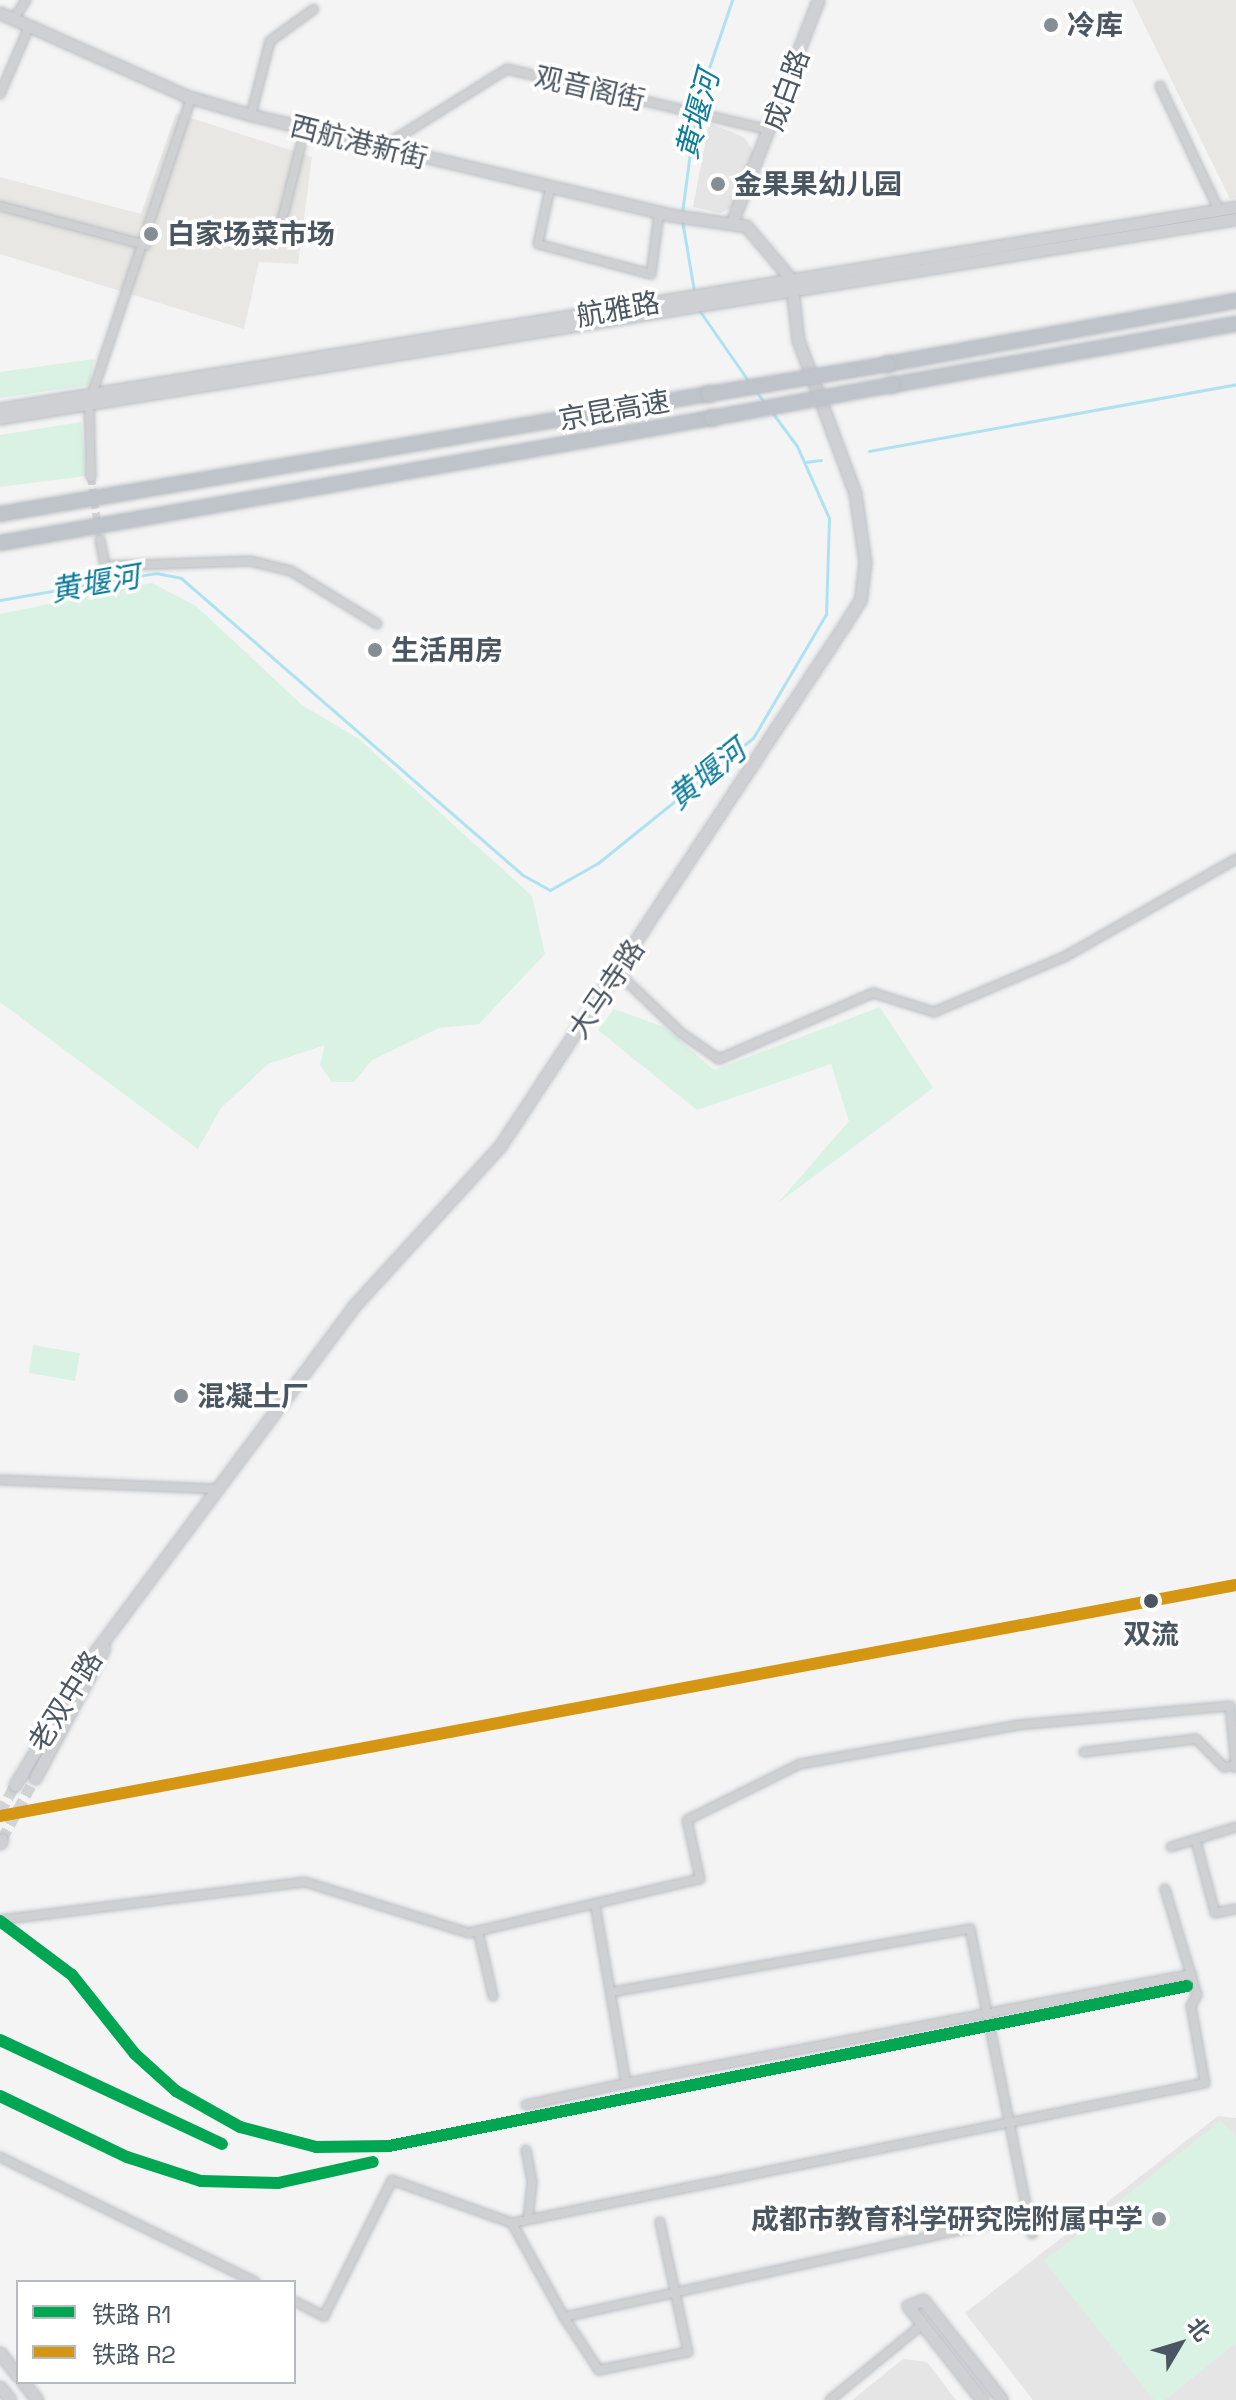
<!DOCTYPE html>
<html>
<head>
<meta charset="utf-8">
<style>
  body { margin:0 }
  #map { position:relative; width:1236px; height:2400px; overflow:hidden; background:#f4f4f4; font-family:"Space Grotesk","Noto Sans SC",sans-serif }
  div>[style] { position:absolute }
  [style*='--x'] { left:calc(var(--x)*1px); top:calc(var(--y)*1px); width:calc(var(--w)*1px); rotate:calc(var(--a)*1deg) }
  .commercial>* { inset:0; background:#e8e7e3 }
  .education>* { inset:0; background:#e6e5e6 }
  .green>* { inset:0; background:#d9f2e3 }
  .stream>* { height:3px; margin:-1.5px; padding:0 1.5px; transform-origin:1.5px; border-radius:1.5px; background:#aee2f0 }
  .street-tunnel>* { height:8px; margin-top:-4px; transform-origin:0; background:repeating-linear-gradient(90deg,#d2d4d7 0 8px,transparent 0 12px) }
  .secondary-tunnel>* { height:11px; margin-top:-5.5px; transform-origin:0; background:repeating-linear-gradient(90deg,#d2d4d7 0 11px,transparent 0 16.5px) }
  .roads { filter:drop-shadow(0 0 2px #b9bec3) drop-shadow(0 0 2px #b9bec3) }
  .street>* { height:8px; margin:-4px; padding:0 4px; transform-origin:4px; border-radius:4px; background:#ced0d2 }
  .secondary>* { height:11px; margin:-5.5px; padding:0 5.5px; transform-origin:5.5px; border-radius:5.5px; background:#ced0d4 }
  .highway>* { height:14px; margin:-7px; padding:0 7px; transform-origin:7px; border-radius:7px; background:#bec4c9 }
  .bridges { filter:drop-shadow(0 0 2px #b9bec3) drop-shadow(0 0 2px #b9bec3) }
  .highway-bridge>* { height:14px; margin:-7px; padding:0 7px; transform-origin:7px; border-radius:7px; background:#bec4c9 }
  .rail-1>* { height:12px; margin:-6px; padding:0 6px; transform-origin:6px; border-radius:6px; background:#00a651 }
  .rail-2>* { height:12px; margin:-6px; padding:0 6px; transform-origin:6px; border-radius:6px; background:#d49613 }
  .dots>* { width:22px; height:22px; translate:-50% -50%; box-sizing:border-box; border:4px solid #fff; border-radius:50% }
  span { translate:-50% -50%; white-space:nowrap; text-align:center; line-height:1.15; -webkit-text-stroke:7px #fff; paint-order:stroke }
  .poi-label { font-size:28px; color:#4a5661; font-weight:700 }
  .left { translate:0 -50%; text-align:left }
  .right { translate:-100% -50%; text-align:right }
  .street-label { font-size:28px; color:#4a5661 }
  .stop-label { font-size:28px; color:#4a5661; font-weight:700 }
  .water-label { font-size:30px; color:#0c7c9b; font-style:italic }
  .legend { position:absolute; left:16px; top:2280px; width:280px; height:104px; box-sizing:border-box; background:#fff; border:2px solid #b7bbc0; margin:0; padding:10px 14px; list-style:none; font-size:24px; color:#4a5661 }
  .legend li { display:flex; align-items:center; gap:16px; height:40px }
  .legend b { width:40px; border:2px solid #b7bbc0 }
  .north { position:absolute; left:1140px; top:2304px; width:80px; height:80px; -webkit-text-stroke:6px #fff; paint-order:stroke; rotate:52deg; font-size:22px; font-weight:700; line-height:32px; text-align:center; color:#4a5661 }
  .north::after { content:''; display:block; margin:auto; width:28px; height:36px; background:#4a5661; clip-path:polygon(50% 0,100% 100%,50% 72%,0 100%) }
</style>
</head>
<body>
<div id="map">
  <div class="commercial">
    <i style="clip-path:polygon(1132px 0,1236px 0,1236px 198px,1230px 199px)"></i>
    <i style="clip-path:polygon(176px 113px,312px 157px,298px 264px,259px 262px,244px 329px,0 254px,0 177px,141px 214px)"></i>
  </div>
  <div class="education">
    <i style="clip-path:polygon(709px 123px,744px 137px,754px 152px,732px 208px,720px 213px,693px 207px)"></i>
    <i style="clip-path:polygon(1218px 2116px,1236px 2118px,1236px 2400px,1033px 2400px,965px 2313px)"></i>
    <i style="clip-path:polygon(903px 2359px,927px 2362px,956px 2400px,852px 2400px)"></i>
  </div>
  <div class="green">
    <i style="clip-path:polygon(94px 359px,89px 385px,0 398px,0 372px)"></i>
    <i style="clip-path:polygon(81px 422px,86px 476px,0 487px,0 435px)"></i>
    <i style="clip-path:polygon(152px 583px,196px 606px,302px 705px,359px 739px,532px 896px,545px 954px,479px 1024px,439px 1028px,372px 1060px,354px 1082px,332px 1082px,320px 1065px,325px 1045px,268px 1064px,221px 1108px,198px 1149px,0 1002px,0 614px)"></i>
    <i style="clip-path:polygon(880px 1007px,933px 1088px,778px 1203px,849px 1121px,831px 1064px,697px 1110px,598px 1030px,614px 1009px,664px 1027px,714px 1070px)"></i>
    <i style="clip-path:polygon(33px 1345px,80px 1353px,75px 1381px,29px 1373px)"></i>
    <i style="clip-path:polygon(1220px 2121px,1236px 2136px,1236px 2343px,1165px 2400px,1154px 2400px,1044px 2261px)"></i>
  </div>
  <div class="stream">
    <i style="--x:682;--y:213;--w:108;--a:-82.5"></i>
    <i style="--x:696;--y:106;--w:112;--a:-71.2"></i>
    <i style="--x:682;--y:220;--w:72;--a:80.4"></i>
    <i style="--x:699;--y:310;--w:88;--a:55.2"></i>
    <i style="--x:756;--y:391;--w:17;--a:54"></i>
    <i style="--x:869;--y:451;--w:373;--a:-10.3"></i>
    <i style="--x:805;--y:462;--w:16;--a:-7"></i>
    <i style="--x:0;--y:600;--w:158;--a:-9.8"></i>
    <i style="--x:156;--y:573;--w:25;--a:11"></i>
    <i style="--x:181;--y:578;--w:451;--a:41"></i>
    <i style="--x:521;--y:874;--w:33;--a:29"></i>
    <i style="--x:550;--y:890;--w:55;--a:-29.4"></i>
    <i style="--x:598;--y:863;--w:199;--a:-38.9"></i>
    <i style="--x:753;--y:738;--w:144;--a:-59.5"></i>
    <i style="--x:826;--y:614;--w:96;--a:-88.2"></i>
    <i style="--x:829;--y:518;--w:79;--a:-114"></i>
    <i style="--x:797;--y:446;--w:44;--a:-126.6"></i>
  </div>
  <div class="street-tunnel">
    <i style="--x:91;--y:477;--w:51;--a:82.2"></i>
  </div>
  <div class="secondary-tunnel">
    <i style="--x:0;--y:1812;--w:31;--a:-61"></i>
    <i style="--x:2;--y:1839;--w:69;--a:-61.6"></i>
  </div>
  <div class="roads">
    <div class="street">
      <i style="--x:13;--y:20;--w:24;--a:-57"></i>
      <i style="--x:1160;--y:86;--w:137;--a:64.6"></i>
      <i style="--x:0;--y:94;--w:73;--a:-66.6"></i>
      <i style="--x:251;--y:115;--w:76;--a:-75.6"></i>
      <i style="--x:270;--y:41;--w:54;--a:-36"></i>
      <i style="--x:381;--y:148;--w:149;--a:-32.1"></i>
      <i style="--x:507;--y:69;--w:270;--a:13.1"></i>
      <i style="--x:550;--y:188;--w:57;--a:102.1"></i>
      <i style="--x:538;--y:244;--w:117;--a:14.9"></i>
      <i style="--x:651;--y:274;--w:62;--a:-82.5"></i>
      <i style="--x:0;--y:206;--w:151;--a:15"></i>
      <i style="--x:256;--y:239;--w:24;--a:-17"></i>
      <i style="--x:279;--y:232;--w:106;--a:-75.8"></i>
      <i style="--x:91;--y:477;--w:74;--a:-91.5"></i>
      <i style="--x:89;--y:403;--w:322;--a:-71.5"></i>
      <i style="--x:100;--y:540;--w:26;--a:79"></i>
      <i style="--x:105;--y:566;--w:145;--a:-2"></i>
      <i style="--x:250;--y:561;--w:42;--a:13.7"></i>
      <i style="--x:291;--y:571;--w:101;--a:31.6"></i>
      <i style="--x:617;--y:972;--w:88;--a:43.6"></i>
      <i style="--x:681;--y:1033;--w:46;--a:34.4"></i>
      <i style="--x:719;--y:1059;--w:168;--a:-23.2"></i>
      <i style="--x:873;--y:993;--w:64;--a:17.3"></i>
      <i style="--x:934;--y:1012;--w:143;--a:-23"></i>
      <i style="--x:1066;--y:956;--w:196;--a:-29.7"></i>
      <i style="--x:0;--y:1480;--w:219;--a:2.4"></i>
      <i style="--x:1084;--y:1752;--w:113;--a:-6.6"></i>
      <i style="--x:1196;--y:1739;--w:40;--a:45"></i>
      <i style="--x:1224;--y:1767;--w:12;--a:-9"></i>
      <i style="--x:1196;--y:1841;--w:74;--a:75.2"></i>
      <i style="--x:1215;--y:1913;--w:21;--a:-11"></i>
      <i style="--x:1171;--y:1847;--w:68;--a:-17.1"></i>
      <i style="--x:0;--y:1920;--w:307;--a:-7.1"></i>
      <i style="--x:305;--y:1882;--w:172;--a:17.3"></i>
      <i style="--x:469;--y:1933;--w:237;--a:-13.2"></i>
      <i style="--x:700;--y:1879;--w:60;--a:-102.4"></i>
      <i style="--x:687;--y:1820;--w:126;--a:-26.4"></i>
      <i style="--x:800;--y:1764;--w:221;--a:-10.1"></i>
      <i style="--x:1018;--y:1725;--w:213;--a:-5.1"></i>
      <i style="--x:1230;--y:1706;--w:62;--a:84.5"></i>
      <i style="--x:478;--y:1931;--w:67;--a:77"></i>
      <i style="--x:612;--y:1992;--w:364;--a:-10"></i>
      <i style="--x:970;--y:1929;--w:311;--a:78.5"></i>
      <i style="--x:626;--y:2083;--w:576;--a:-10.9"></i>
      <i style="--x:526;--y:2105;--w:102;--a:-12.4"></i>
      <i style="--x:626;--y:2083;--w:182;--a:-99.8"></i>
      <i style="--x:526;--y:2150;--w:33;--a:79"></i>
      <i style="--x:532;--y:2182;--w:38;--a:96"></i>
      <i style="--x:0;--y:2157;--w:284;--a:26.1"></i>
      <i style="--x:512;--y:2223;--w:107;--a:61"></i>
      <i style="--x:564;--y:2317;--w:476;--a:-12.4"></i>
      <i style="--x:294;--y:2301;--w:34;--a:27"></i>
      <i style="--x:324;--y:2316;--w:152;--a:-63.4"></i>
      <i style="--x:392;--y:2180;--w:127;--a:19.7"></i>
      <i style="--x:512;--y:2223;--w:707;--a:-11.42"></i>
      <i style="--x:1205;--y:2083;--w:78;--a:-100.3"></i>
      <i style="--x:1191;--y:2006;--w:13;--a:-61"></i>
      <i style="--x:1197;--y:1995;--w:111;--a:-106.8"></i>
      <i style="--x:564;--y:2317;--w:64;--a:56.6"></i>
      <i style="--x:599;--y:2370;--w:91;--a:-11.4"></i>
      <i style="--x:688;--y:2352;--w:133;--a:-102.2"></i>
      <i style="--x:830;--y:2400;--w:120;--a:-39.3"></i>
    </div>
    <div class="secondary">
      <i style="--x:0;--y:13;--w:204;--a:24"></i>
      <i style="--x:186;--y:96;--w:68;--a:16.3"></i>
      <i style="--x:251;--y:115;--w:431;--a:13.4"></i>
      <i style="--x:670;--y:215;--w:77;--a:8.2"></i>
      <i style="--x:746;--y:226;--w:70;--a:49.7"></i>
      <i style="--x:791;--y:279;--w:61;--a:83.5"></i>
      <i style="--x:798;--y:340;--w:163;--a:69.6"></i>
      <i style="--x:855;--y:493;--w:70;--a:81.8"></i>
      <i style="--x:865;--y:562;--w:38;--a:97"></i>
      <i style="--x:860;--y:600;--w:32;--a:122"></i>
      <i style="--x:843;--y:627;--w:622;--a:123.46"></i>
      <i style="--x:500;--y:1146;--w:217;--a:132.4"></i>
      <i style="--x:354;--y:1306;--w:434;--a:126.8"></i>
      <i style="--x:94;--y:1653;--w:154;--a:120.9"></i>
      <i style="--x:732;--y:222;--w:238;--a:-68.8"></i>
      <i style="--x:0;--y:409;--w:1252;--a:-9.28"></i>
      <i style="--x:0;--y:418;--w:1252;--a:-9.15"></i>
      <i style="--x:35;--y:1778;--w:147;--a:-62"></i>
      <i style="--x:0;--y:1843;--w:4;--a:-63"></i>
      <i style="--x:0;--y:2353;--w:29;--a:52"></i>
      <i style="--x:23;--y:2382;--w:23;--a:52"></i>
      <i style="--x:0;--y:2387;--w:16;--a:52"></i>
      <i style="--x:982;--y:2400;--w:120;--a:-128.2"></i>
      <i style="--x:908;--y:2306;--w:16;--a:-22"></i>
      <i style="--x:923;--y:2300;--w:127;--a:51.7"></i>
    </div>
    <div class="highway">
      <i style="--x:888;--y:364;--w:354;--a:-10.3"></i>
      <i style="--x:892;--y:385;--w:349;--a:-10.1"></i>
      <i style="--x:0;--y:514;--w:719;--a:-9.61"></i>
      <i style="--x:0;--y:543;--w:723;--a:-9.96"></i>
    </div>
  </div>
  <div class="bridges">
    <div class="highway-bridge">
      <i style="--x:709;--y:394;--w:181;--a:-9.5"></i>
      <i style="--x:712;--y:418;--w:183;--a:-10.4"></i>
    </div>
  </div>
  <div class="rail-1">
    <i style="--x:0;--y:1921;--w:90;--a:36.9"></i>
    <i style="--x:72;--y:1975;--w:101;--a:51.4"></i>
    <i style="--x:135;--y:2054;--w:55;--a:42.1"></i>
    <i style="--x:176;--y:2091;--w:73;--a:29.4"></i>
    <i style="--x:240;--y:2127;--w:79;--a:14.7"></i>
    <i style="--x:316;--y:2147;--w:73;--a:-0.8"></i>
    <i style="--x:389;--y:2146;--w:814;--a:-11.34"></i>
    <i style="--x:0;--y:2040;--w:245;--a:25.1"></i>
    <i style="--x:0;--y:2096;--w:141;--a:25.7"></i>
    <i style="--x:127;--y:2157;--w:78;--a:18"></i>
    <i style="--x:201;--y:2181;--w:77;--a:1.5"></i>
    <i style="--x:278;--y:2183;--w:97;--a:-12.5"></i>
  </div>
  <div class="rail-2">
    <i style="--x:0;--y:1816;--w:1257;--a:-10.59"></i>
  </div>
  <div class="dots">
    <i style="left:1051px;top:25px;background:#868d94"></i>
    <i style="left:718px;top:184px;background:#868d94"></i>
    <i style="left:151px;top:234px;background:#868d94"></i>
    <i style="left:375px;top:650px;background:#868d94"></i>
    <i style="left:181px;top:1396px;background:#868d94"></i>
    <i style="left:1151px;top:1601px;background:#4a5661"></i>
    <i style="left:1159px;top:2219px;background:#868d94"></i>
  </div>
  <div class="poi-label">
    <span class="left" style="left:1067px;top:25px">冷库</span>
    <span class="left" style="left:734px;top:184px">金果果幼儿园</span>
    <span class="left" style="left:167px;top:234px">白家场菜市场</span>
    <span class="left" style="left:391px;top:650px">生活用房</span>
    <span class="left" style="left:197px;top:1396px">混凝土厂</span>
    <span class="right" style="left:1143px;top:2219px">成都市教育科学研究院附属中学</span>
  </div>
  <div class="street-label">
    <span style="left:590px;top:88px;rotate:13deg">观音阁街</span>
    <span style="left:786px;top:90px;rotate:-70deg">成白路</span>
    <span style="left:359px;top:142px;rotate:14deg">西航港新街</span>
    <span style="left:618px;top:309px;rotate:-10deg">航雅路</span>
    <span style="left:614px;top:410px;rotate:-10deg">京昆高速</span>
    <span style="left:606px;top:989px;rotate:-56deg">大马寺路</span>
    <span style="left:65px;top:1701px;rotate:-58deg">老双中路</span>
  </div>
  <div class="stop-label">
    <span style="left:1151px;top:1634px">双流</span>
  </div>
  <div class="water-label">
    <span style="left:698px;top:115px;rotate:-75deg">黄堰河</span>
    <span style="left:95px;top:584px;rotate:-10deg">黄堰河</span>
    <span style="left:707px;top:775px;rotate:-39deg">黄堰河</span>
  </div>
  <ul class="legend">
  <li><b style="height:10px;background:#00a651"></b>铁路 R1</li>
  <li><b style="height:10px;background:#d49613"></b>铁路 R2</li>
  </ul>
  <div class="north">北</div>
</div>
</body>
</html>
